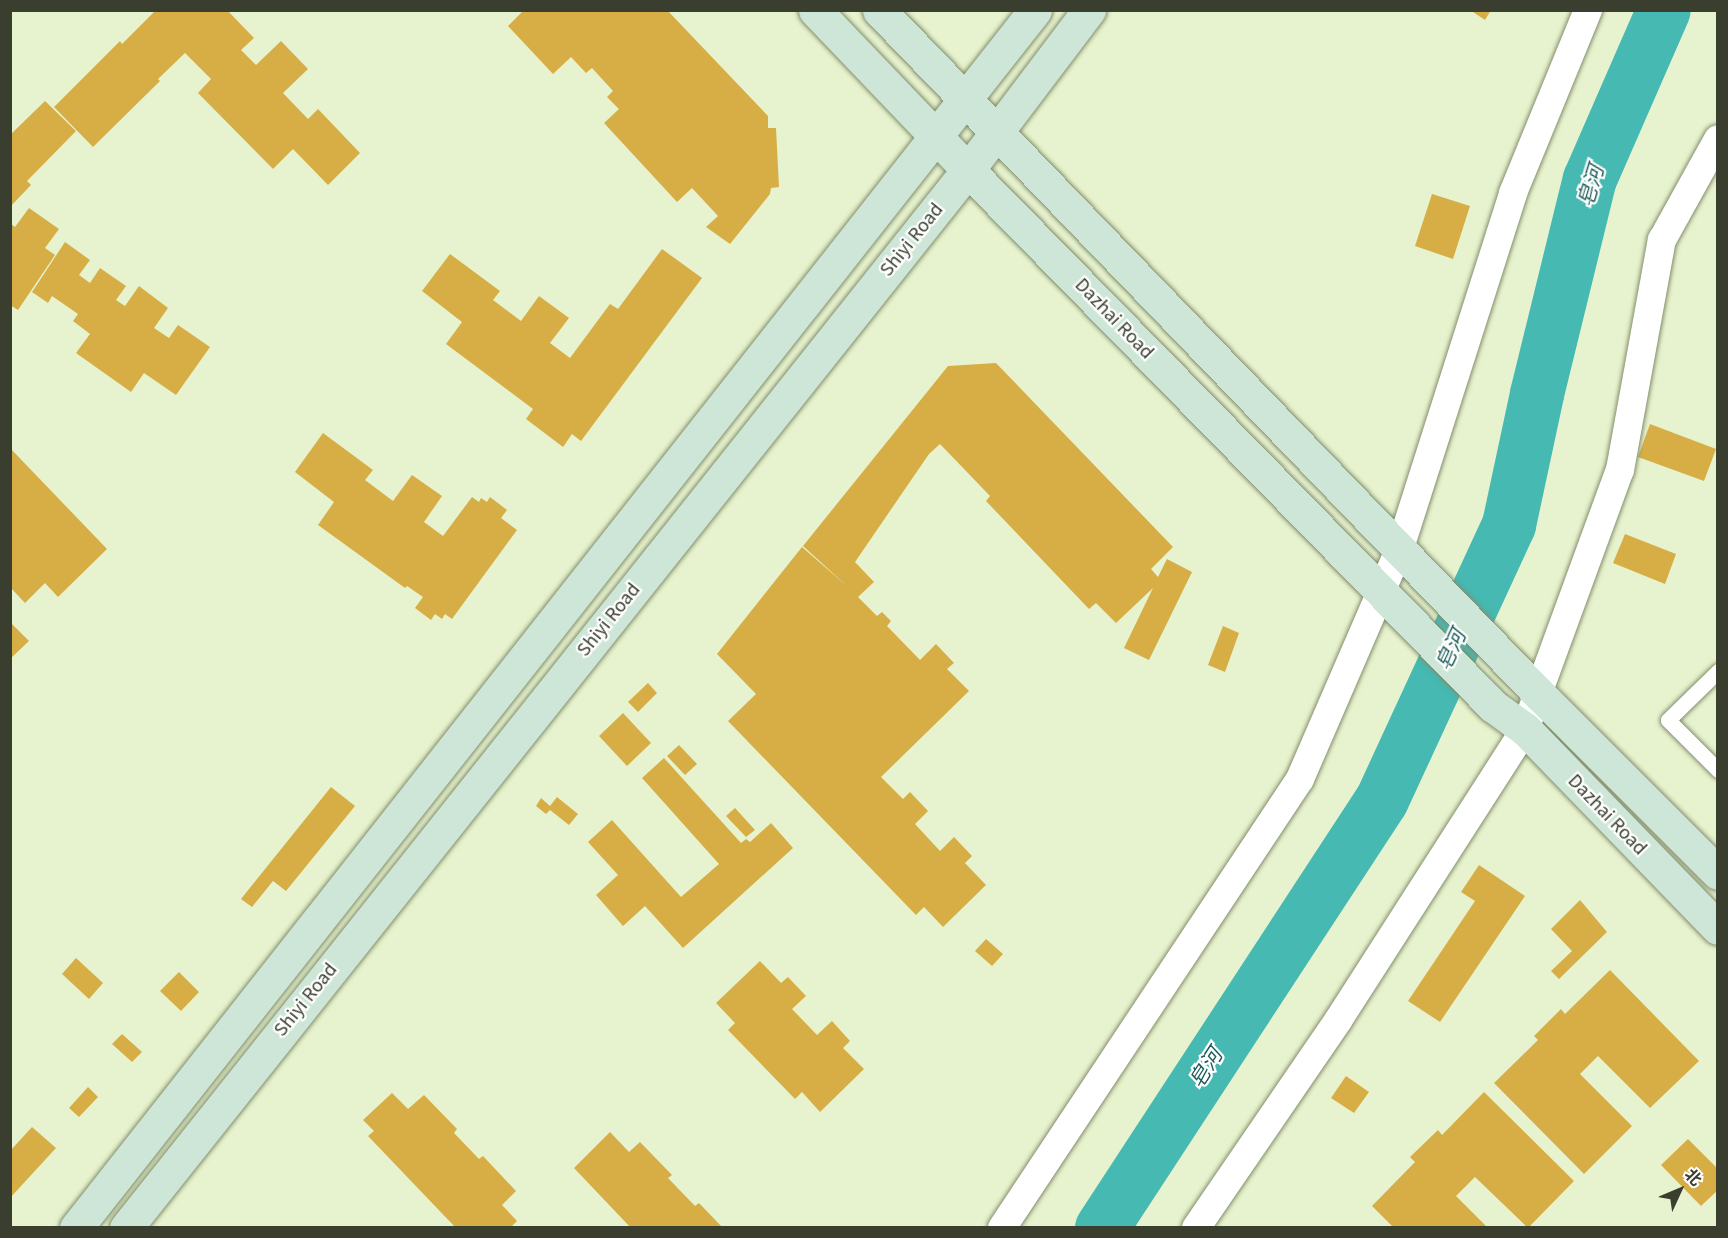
<!DOCTYPE html>
<html>
<head>
<meta charset="utf-8">
<style>
  body { margin:0 }
  #map { position:relative; width:1728px; height:1238px; overflow:hidden; background:#e7f3ce; font-family:"Source Sans 3","Noto Sans SC",sans-serif }
  div>[style] { position:absolute }
  [style*='--x'] { left:calc(var(--x)*1px); top:calc(var(--y)*1px); width:calc(var(--w)*1px); rotate:calc(var(--a)*1deg) }
  .river>* { height:54px; margin:-27px; padding:0 27px; transform-origin:27px; border-radius:27px; background:#45b9b2 }
  .building>* { inset:0; background:#d7ae46 }
  .roads { filter:drop-shadow(0 0 2px #838d6c) drop-shadow(0 0 2px #838d6c) }
  .lane>* { height:15px; margin:-7.5px; padding:0 7.5px; transform-origin:7.5px; border-radius:7.5px; background:#fff }
  .street>* { height:28px; margin:-14px; padding:0 14px; transform-origin:14px; border-radius:14px; background:#fff }
  .secondary>* { height:33px; margin:-16.5px; padding:0 16.5px; transform-origin:16.5px; border-radius:16.5px; background:#cde6d7 }
  span { translate:-50% -50%; white-space:nowrap; text-align:center; line-height:1.15; -webkit-text-stroke:4.5px #fff; paint-order:stroke }
  .street-label { font-size:20px; color:#393e2f }
  .water-label { font-size:21px; color:#1c5c58; font-style:italic }
  .frame { position:absolute; inset:0; border:12px solid #393e2f; pointer-events:none }
  .north { position:absolute; left:1650px; top:1160px; width:60px; height:60px; -webkit-text-stroke:4px #fff; paint-order:stroke; rotate:46deg; font-size:16px; font-weight:700; line-height:24px; text-align:center; color:#393e2f }
  .north::after { content:''; display:block; margin:auto; width:21px; height:27px; background:#393e2f; clip-path:polygon(50% 0,100% 100%,50% 72%,0 100%) }
</style>
</head>
<body>
<div id="map">
  <div class="river">
    <i style="--x:1102;--y:1228;--w:511;--a:-56.81"></i>
    <i style="--x:1382;--y:800;--w:303;--a:-65.2"></i>
    <i style="--x:1509;--y:525;--w:134;--a:-77.9"></i>
    <i style="--x:1537;--y:394;--w:221;--a:-76.2"></i>
    <i style="--x:1590;--y:179;--w:184;--a:-66.4"></i>
  </div>
  <div class="building">
    <i style="clip-path:polygon(156px 10px,227px 10px,254px 38px,241px 50px,256px 65px,281px 41px,308px 69px,283px 93px,308px 119px,318px 109px,360px 153px,328px 185px,293px 149px,273px 169px,198px 93px,211px 79px,185px 53px,158px 79px,160px 81px,93px 147px,54px 107px,120px 41px,122px 44px)"></i>
    <i style="clip-path:polygon(524px 10px,667px 10px,768px 116px,768px 128px,776px 128px,779px 187px,771px 188px,770px 194px,730px 244px,706px 227px,718px 216px,692px 188px,677px 202px,604px 123px,619px 109px,607px 97px,613px 91px,592px 68px,586px 73px,571px 57px,553px 74px,508px 26px)"></i>
    <i style="clip-path:polygon(1470px 10px,1491px 10px,1485px 20px)"></i>
    <i style="clip-path:polygon(45px 101px,76px 131px,27px 181px,31px 185px,10px 207px,10px 135px)"></i>
    <i style="clip-path:polygon(1432px 194px,1470px 206px,1453px 259px,1415px 246px)"></i>
    <i style="clip-path:polygon(29px 208px,59px 229px,45px 248px,55px 255px,18px 310px,10px 305px,10px 223px,15px 227px)"></i>
    <i style="clip-path:polygon(65px 242px,90px 260px,79px 275px,90px 283px,100px 268px,126px 286px,116px 300px,125px 306px,139px 286px,168px 308px,154px 328px,169px 338px,178px 325px,210px 347px,176px 395px,144px 373px,131px 392px,76px 353px,90px 334px,73px 321px,78px 314px,52px 296px,48px 303px,32px 292px)"></i>
    <i style="clip-path:polygon(662px 249px,702px 278px,581px 441px,572px 434px,563px 447px,526px 419px,533px 409px,446px 344px,462px 322px,422px 291px,450px 254px,500px 291px,493px 300px,521px 321px,539px 296px,569px 318px,550px 343px,570px 358px,610px 304px,618px 309px)"></i>
    <i style="clip-path:polygon(996px 363px,1173px 547px,1151px 569px,1158px 577px,1167px 559px,1192px 572px,1149px 660px,1124px 648px,1153px 588px,1116px 623px,1096px 603px,1089px 609px,986px 501px,990px 496px,940px 444px,929px 454px,855px 562px,874px 582px,858px 597px,877px 616px,882px 612px,891px 621px,887px 626px,920px 660px,936px 644px,954px 663px,947px 669px,969px 691px,881px 777px,903px 799px,910px 792px,928px 811px,915px 824px,940px 851px,954px 837px,972px 856px,965px 863px,986px 885px,943px 927px,924px 907px,916px 915px,728px 721px,756px 694px,717px 654px,802px 547px,848px 587px,803px 546px,948px 366px)"></i>
    <i style="clip-path:polygon(1650px 424px,1716px 449px,1704px 481px,1638px 457px)"></i>
    <i style="clip-path:polygon(323px 433px,373px 470px,365px 480px,393px 501px,412px 475px,442px 496px,424px 522px,443px 536px,472px 497px,479px 502px,481px 498px,487px 502px,490px 497px,507px 510px,501px 518px,517px 530px,452px 619px,445px 614px,442px 619px,435px 614px,431px 620px,415px 608px,423px 597px,407px 586px,405px 588px,318px 525px,334px 502px,295px 472px)"></i>
    <i style="clip-path:polygon(10px 448px,107px 549px,58px 597px,45px 583px,25px 603px,10px 587px)"></i>
    <i style="clip-path:polygon(1625px 534px,1676px 554px,1665px 584px,1613px 563px)"></i>
    <i style="clip-path:polygon(10px 622px,29px 641px,10px 659px)"></i>
    <i style="clip-path:polygon(1223px 626px,1239px 633px,1225px 672px,1208px 665px)"></i>
    <i style="clip-path:polygon(648px 683px,657px 693px,638px 712px,628px 702px)"></i>
    <i style="clip-path:polygon(623px 713px,651px 743px,627px 766px,599px 736px)"></i>
    <i style="clip-path:polygon(679px 745px,697px 764px,685px 775px,667px 756px)"></i>
    <i style="clip-path:polygon(664px 758px,741px 843px,746px 839px,750px 842px,771px 823px,793px 848px,683px 948px,645px 906px,623px 926px,596px 895px,618px 875px,588px 842px,612px 820px,681px 897px,719px 864px,642px 778px)"></i>
    <i style="clip-path:polygon(331px 787px,355px 806px,286px 891px,273px 881px,252px 907px,241px 899px)"></i>
    <i style="clip-path:polygon(557px 797px,578px 814px,569px 825px,550px 810px,546px 814px,536px 806px,541px 798px,550px 806px)"></i>
    <i style="clip-path:polygon(735px 808px,755px 830px,746px 837px,726px 816px)"></i>
    <i style="clip-path:polygon(1479px 865px,1525px 896px,1440px 1022px,1408px 1001px,1475px 901px,1461px 892px)"></i>
    <i style="clip-path:polygon(1580px 900px,1607px 932px,1559px 979px,1551px 971px,1572px 951px,1551px 929px)"></i>
    <i style="clip-path:polygon(986px 939px,1003px 954px,992px 966px,975px 951px)"></i>
    <i style="clip-path:polygon(76px 958px,103px 983px,89px 999px,62px 974px)"></i>
    <i style="clip-path:polygon(760px 961px,781px 983px,788px 977px,806px 996px,792px 1009px,817px 1035px,832px 1021px,850px 1041px,843px 1048px,864px 1069px,820px 1112px,802px 1092px,795px 1099px,728px 1030px,735px 1023px,716px 1003px)"></i>
    <i style="clip-path:polygon(1610px 970px,1699px 1061px,1650px 1108px,1598px 1056px,1580px 1074px,1632px 1126px,1584px 1174px,1494px 1083px,1538px 1040px,1534px 1036px,1561px 1009px,1565px 1014px)"></i>
    <i style="clip-path:polygon(179px 972px,199px 992px,181px 1011px,160px 991px)"></i>
    <i style="clip-path:polygon(122px 1034px,142px 1052px,132px 1062px,112px 1044px)"></i>
    <i style="clip-path:polygon(1346px 1076px,1369px 1092px,1354px 1113px,1331px 1098px)"></i>
    <i style="clip-path:polygon(88px 1087px,98px 1097px,79px 1117px,69px 1108px)"></i>
    <i style="clip-path:polygon(1484px 1092px,1574px 1181px,1528px 1228px,1475px 1177px,1456px 1196px,1488px 1228px,1394px 1228px,1372px 1206px,1415px 1162px,1410px 1157px,1438px 1130px,1442px 1135px)"></i>
    <i style="clip-path:polygon(392px 1093px,408px 1109px,424px 1095px,457px 1129px,454px 1133px,479px 1159px,483px 1156px,516px 1191px,502px 1205px,517px 1221px,510px 1228px,456px 1228px,368px 1136px,374px 1131px,363px 1120px)"></i>
    <i style="clip-path:polygon(32px 1127px,56px 1148px,10px 1198px,10px 1151px)"></i>
    <i style="clip-path:polygon(610px 1132px,629px 1152px,640px 1142px,672px 1175px,668px 1178px,695px 1206px,699px 1203px,723px 1228px,631px 1228px,574px 1168px)"></i>
    <i style="clip-path:polygon(1688px 1139px,1718px 1169px,1718px 1190px,1701px 1206px,1661px 1165px)"></i>
  </div>
  <div class="roads">
    <div class="lane">
      <i style="--x:1718;--y:671;--w:70;--a:135.6"></i>
      <i style="--x:1668;--y:720;--w:71;--a:45"></i>
    </div>
    <div class="street">
      <i style="--x:1002;--y:1228;--w:539;--a:-56.43"></i>
      <i style="--x:1300;--y:779;--w:252;--a:-66.6"></i>
      <i style="--x:1400;--y:548;--w:373;--a:-72.3"></i>
      <i style="--x:1513;--y:193;--w:198;--a:-67.7"></i>
      <i style="--x:1196;--y:1228;--w:253;--a:-55.6"></i>
      <i style="--x:1339;--y:1019;--w:345;--a:-57.3"></i>
      <i style="--x:1525;--y:729;--w:276;--a:-69.9"></i>
      <i style="--x:1620;--y:470;--w:234;--a:-79.7"></i>
      <i style="--x:1662;--y:240;--w:115;--a:-61"></i>
    </div>
    <div class="secondary">
      <i style="--x:815;--y:10;--w:221;--a:46.3"></i>
      <i style="--x:968;--y:170;--w:750;--a:45.59"></i>
      <i style="--x:1493;--y:706;--w:39;--a:36"></i>
      <i style="--x:1525;--y:729;--w:277;--a:45.9"></i>
      <i style="--x:879;--y:10;--w:951;--a:46.02"></i>
      <i style="--x:1539;--y:694;--w:253;--a:45"></i>
      <i style="--x:76;--y:1228;--w:1550;--a:-51.78"></i>
      <i style="--x:126;--y:1228;--w:1352;--a:-51.49"></i>
      <i style="--x:968;--y:170;--w:201;--a:-52.9"></i>
    </div>
  </div>
  <div class="street-label">
    <span style="left:912px;top:240px;rotate:-51deg">Shiyi Road</span>
    <span style="left:1114px;top:319px;rotate:46deg">Dazhai Road</span>
    <span style="left:609px;top:620px;rotate:-51deg">Shiyi Road</span>
    <span style="left:1607px;top:815px;rotate:46deg">Dazhai Road</span>
    <span style="left:306px;top:1000px;rotate:-51deg">Shiyi Road</span>
  </div>
  <div class="water-label">
    <span style="left:1591px;top:186px;rotate:-73deg">皂河</span>
    <span style="left:1451px;top:650px;rotate:-65deg">皂河</span>
    <span style="left:1206px;top:1068px;rotate:-57deg">皂河</span>
  </div>
  <div class="frame"></div>
  <div class="north">北</div>
</div>
</body>
</html>
